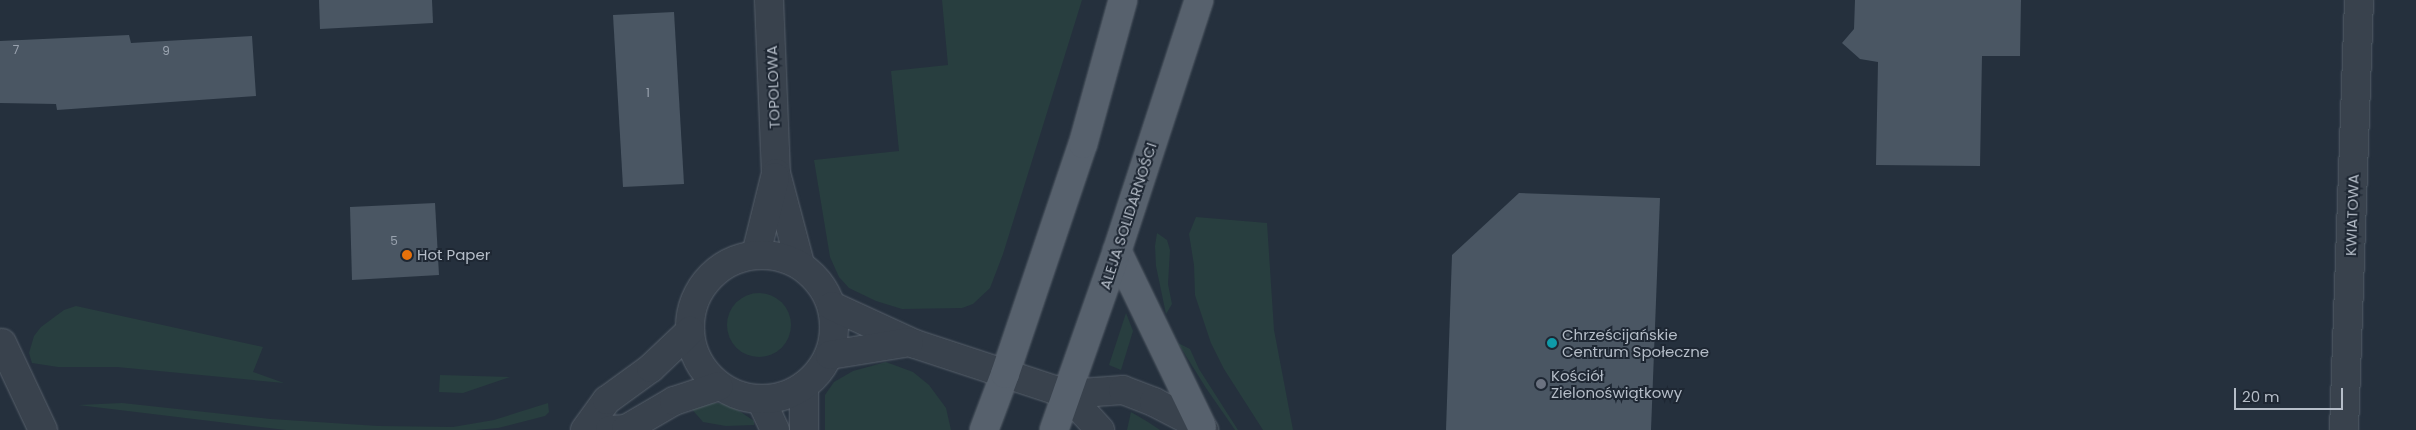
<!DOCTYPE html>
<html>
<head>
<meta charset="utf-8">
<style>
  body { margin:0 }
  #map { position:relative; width:2416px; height:430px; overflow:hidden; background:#25303d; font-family:Poppins,sans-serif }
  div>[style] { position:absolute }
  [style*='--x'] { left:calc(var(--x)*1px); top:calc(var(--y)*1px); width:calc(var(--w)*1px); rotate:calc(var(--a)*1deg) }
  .green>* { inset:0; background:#283e3f }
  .round { border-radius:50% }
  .building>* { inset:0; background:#4a5663 }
  .roads { filter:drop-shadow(0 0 1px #57606b) drop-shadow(0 0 1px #57606b) }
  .minor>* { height:28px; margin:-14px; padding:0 14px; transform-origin:14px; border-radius:14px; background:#39424d }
  .tertiary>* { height:28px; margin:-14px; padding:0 14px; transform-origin:14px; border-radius:14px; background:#39424d }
  .tertiary>.ring { margin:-14px; padding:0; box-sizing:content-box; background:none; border:28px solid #39424d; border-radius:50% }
  .primary>* { height:28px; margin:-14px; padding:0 14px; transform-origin:14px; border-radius:14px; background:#57616d }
  .dots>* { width:14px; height:14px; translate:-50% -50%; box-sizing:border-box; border:2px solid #1e2733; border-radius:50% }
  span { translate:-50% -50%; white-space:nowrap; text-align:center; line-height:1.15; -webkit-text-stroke:4px #1e2733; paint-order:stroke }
  .number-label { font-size:12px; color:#9aa3af }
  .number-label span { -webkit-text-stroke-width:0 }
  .street-label { font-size:15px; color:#b5bdc8 }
  .poi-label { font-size:15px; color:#b5bdc8 }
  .left { translate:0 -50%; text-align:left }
  .scale { position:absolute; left:2234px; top:388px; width:109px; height:22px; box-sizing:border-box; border:2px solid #b5bdc8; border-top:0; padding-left:6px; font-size:15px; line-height:18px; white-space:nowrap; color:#b5bdc8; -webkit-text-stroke:4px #1e2733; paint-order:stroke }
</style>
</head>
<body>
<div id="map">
  <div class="green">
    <i style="clip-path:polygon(942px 0,1082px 0,1003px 254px,990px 288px,973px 304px,962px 308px,902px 309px,876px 301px,849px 288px,839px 277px,830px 257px,814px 160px,899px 151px,891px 71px,948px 65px)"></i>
    <i style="clip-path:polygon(1196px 217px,1267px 223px,1274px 330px,1293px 430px,1263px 430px,1224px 369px,1211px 343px,1195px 295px,1194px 265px,1189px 234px)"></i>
    <i style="clip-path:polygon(1157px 233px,1167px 240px,1170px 250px,1168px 284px,1172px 304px,1166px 314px,1156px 266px,1155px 246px)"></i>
    <i class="round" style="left:727px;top:293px;width:64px;height:64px"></i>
    <i style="clip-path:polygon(76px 306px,263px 347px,253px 372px,284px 383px,117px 367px,58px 367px,32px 363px,29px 353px,34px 336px,41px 327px,64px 310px)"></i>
    <i style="clip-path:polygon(1126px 313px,1133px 331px,1121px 370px,1109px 365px)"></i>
    <i style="clip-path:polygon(1178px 343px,1190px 349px,1199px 369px,1238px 430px,1235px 430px,1206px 388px)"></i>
    <i style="clip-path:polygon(886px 362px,913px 372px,929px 385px,946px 408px,951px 430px,825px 430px,825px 395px,834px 382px,853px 371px)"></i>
    <i style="clip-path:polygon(440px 375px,510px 377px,463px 393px,439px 392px)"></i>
    <i style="clip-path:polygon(702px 402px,729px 404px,754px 421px,754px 425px,726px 426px,703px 422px,690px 407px)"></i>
    <i style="clip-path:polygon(122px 403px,271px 419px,378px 426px,453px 427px,494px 420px,548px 403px,549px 412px,545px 416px,498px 428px,476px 430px,286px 430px,78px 405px)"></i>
    <i style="clip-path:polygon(1131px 412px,1148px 422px,1160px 430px,1127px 430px)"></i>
  </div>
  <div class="building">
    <i style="clip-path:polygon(319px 0,432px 0,433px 23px,320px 29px)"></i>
    <i style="clip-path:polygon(1855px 0,2021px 0,2020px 56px,1982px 56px,1980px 166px,1876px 165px,1878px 62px,1860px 59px,1842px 43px,1854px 29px)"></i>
    <i style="clip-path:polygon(674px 12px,684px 184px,623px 187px,613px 15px)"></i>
    <i style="clip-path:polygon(129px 35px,131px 43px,252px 36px,256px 96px,57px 110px,56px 104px,0 103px,0 41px)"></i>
    <i style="clip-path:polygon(1519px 193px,1660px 198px,1651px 430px,1446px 430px,1452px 255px)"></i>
    <i style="clip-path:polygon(435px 203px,439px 275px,352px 280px,350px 207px)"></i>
  </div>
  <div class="roads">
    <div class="minor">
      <i style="--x:769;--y:0;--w:173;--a:87.7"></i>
      <i style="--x:776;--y:173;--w:94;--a:75.2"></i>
      <i style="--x:756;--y:254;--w:79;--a:-76.1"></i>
      <i style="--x:761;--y:400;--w:33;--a:65"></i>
      <i style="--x:804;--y:430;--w:44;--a:-90"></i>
      <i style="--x:2344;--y:430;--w:430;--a:-88"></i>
    </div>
    <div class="tertiary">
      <i class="ring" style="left:690px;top:255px;width:116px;height:116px"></i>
      <i style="--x:832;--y:306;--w:91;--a:24.6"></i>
      <i style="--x:915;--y:344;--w:160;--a:18.2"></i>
      <i style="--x:1067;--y:394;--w:56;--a:-4.1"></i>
      <i style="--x:1123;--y:390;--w:33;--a:21"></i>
      <i style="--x:1154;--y:402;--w:54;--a:27.5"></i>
      <i style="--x:1202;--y:427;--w:4;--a:56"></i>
      <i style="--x:2;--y:343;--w:96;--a:64.8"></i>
      <i style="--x:830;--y:355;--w:80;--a:-9.3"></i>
      <i style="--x:1067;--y:394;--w:49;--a:47.5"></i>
      <i style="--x:585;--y:430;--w:37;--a:-54"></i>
      <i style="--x:607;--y:400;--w:54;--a:-36"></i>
      <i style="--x:651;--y:368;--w:54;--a:-43.5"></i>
      <i style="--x:610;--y:430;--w:16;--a:-4"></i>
      <i style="--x:626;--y:429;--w:56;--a:-30.3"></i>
      <i style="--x:674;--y:401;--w:47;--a:-18.4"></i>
    </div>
    <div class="primary">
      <i style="--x:1117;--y:251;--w:195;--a:64.2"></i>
      <i style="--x:984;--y:430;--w:60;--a:-69.4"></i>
      <i style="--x:1005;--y:374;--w:243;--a:-71.3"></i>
      <i style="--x:1083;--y:144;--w:149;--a:-74.5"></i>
      <i style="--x:1054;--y:430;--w:190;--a:-70.6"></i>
      <i style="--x:1117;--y:251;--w:264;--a:-71.9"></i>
    </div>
  </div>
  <div class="dots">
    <i style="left:407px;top:255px;background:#e8710a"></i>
    <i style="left:1552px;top:343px;background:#0f9aa8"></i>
    <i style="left:1541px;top:384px;background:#6b7280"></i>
  </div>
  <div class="number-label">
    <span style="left:16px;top:50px">7</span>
    <span style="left:166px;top:51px">9</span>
    <span style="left:648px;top:93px">1</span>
    <span style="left:394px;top:241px">5</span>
  </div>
  <div class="street-label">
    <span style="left:773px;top:87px;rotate:-92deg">TOPOLOWA</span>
    <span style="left:2352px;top:215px;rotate:-88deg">KWIATOWA</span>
    <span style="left:1128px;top:216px;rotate:-72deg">ALEJA SOLIDARNOŚCI</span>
  </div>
  <div class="poi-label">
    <span class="left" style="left:417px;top:255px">Hot Paper</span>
    <span class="left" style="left:1562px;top:343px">Chrześcijańskie<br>Centrum Społeczne</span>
    <span class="left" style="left:1551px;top:384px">Kościół<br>Zielonoświątkowy</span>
  </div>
  <div class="scale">20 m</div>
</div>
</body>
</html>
